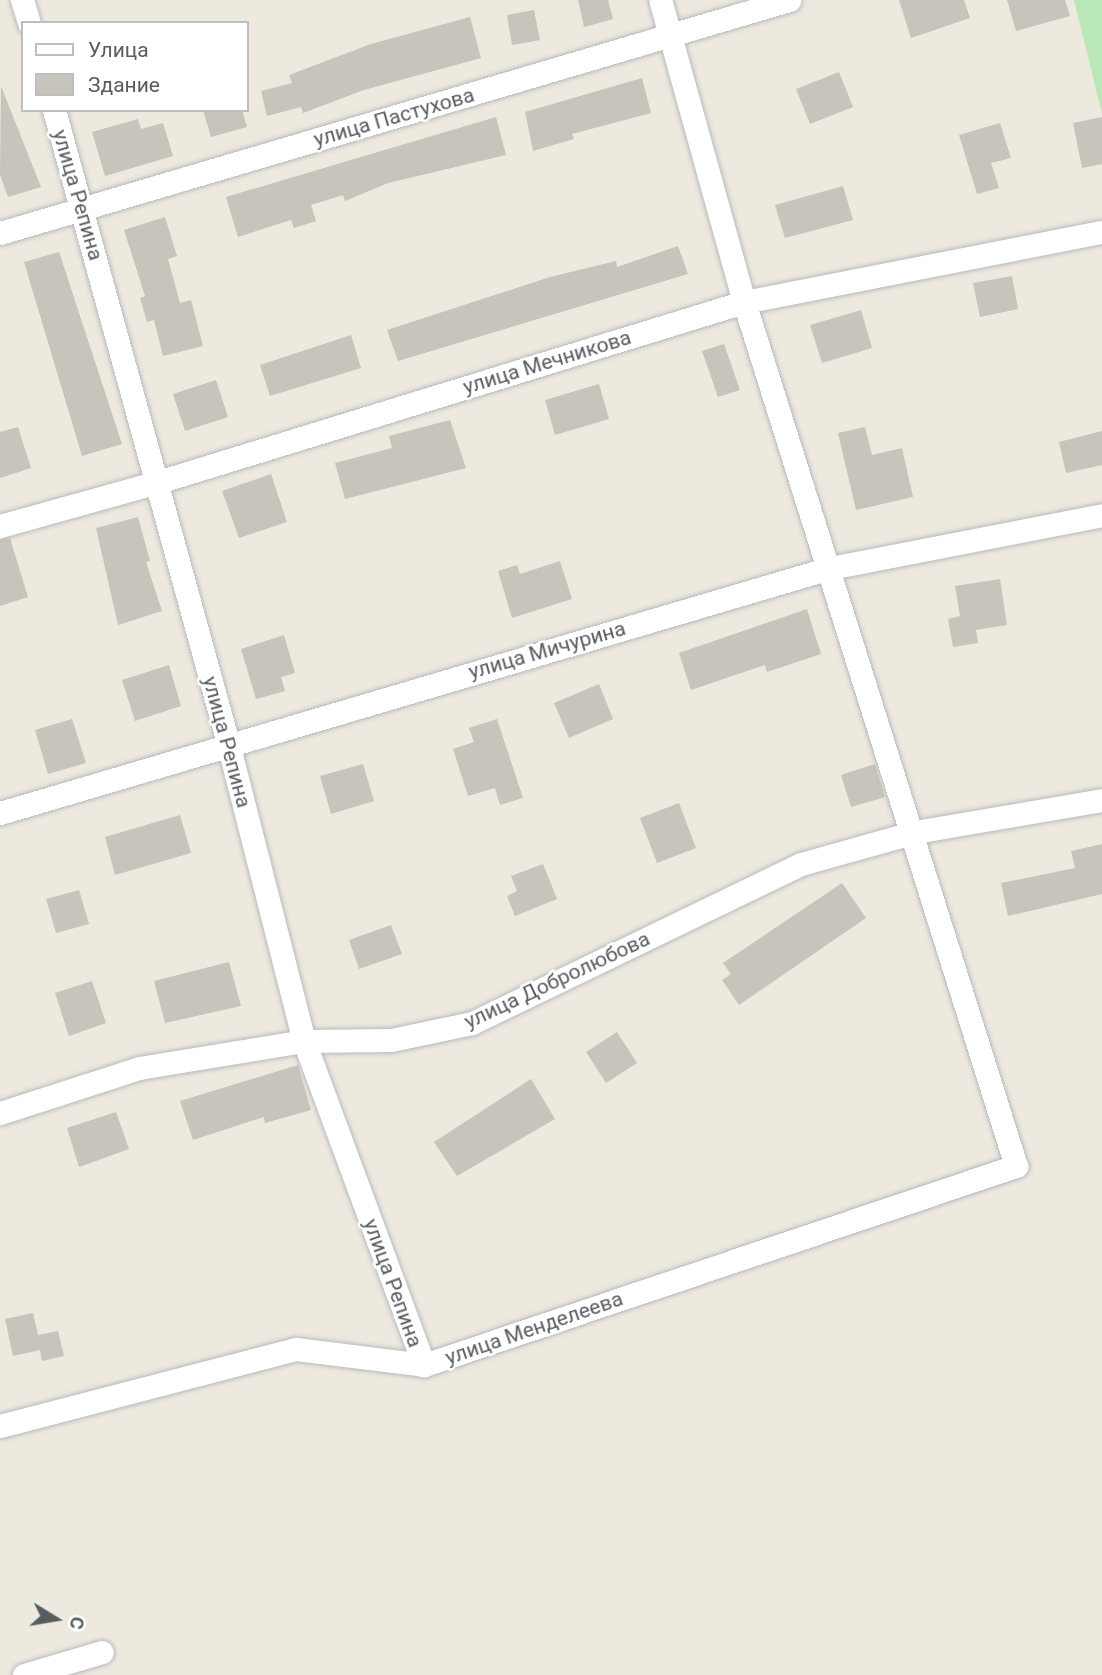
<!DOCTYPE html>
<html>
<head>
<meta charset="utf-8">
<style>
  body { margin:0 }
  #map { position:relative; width:1102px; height:1675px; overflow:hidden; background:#ede9de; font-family:Roboto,sans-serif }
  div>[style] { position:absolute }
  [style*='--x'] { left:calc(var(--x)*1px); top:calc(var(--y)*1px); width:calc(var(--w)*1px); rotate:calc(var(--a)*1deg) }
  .green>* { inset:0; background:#b8e8b7 }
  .building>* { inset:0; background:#c8c3bb }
  .roads { filter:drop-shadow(0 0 2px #b7babf) drop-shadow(0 0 2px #b7babf) }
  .street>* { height:23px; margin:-11.5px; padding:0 11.5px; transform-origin:11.5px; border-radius:11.5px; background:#fff }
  span { translate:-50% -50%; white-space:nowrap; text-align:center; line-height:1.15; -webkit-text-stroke:5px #fff; paint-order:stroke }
  .street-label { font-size:21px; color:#575c61 }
  .legend { position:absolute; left:21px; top:21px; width:228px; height:91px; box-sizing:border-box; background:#fff; border:2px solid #bcbec0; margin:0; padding:9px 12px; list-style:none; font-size:21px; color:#575c61 }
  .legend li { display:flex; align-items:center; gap:14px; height:35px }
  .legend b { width:35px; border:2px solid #bcbec0 }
  .north { position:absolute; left:21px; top:1584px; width:70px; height:70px; -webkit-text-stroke:5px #fff; paint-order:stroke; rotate:101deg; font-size:19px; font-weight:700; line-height:28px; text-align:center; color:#575c61 }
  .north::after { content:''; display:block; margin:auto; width:24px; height:32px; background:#575c61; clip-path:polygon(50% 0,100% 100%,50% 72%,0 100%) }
</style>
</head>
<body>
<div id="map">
  <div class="green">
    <i style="clip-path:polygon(1074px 0,1102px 0,1102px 114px)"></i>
  </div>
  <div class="building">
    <i style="clip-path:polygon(578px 0,608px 0,613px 19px,584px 27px)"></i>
    <i style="clip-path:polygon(899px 0,964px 0,970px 18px,911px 38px)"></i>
    <i style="clip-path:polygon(1007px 0,1065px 0,1070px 16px,1016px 31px)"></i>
    <i style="clip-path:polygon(534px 10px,540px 40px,512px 45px,507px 15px)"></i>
    <i style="clip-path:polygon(470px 17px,481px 58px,364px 90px,303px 113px,301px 107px,267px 116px,261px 91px,292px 83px,289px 75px,371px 44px)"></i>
    <i style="clip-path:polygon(839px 72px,853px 107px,810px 124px,796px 89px)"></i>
    <i style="clip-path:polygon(642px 78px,651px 113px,572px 134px,574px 139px,533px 151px,525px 112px)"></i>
    <i style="clip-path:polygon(1px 86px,41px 187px,8px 197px,0 175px)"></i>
    <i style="clip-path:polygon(203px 110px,242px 110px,247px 127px,211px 137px)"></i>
    <i style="clip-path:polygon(496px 117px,506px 155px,388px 183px,345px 201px,343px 195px,311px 205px,316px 221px,294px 228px,291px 220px,238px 237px,226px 197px)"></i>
    <i style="clip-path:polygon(1102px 117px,1102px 164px,1082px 168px,1073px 123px)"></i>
    <i style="clip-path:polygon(138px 119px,141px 129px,163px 123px,173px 156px,105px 176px,92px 132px)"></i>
    <i style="clip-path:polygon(1000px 123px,1011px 158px,991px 163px,999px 188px,977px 194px,959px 135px)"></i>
    <i style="clip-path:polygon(843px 186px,853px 220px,785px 238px,775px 205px)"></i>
    <i style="clip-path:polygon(165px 217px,177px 256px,168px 259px,180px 303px,191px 300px,203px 346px,163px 356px,154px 320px,147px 322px,140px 298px,145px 296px,124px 230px)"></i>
    <i style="clip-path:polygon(678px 246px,688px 274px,398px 361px,387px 330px,550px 277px,616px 261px,617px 267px)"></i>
    <i style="clip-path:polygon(59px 252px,122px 444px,82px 456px,24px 262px)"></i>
    <i style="clip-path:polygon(1012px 276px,1018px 309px,980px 317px,973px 283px)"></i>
    <i style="clip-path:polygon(861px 310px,872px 348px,822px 363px,810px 325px)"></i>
    <i style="clip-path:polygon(351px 335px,361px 368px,270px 396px,260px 365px)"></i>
    <i style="clip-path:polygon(724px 344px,740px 390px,718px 397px,702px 351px)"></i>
    <i style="clip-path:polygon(216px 380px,228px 417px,185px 431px,173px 394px)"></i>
    <i style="clip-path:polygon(599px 384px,609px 419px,555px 435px,545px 400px)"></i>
    <i style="clip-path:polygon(450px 420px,466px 468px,345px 499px,335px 463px,392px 448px,389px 436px)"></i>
    <i style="clip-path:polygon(18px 427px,31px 468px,0 478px,0 432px)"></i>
    <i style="clip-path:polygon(865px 427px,872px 455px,902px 448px,913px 497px,856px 510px,838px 433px)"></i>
    <i style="clip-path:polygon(1102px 431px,1102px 465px,1066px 473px,1059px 442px)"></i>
    <i style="clip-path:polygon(271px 474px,287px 522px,239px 538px,222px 491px)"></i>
    <i style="clip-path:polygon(138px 517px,150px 561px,146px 562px,162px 611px,118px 625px,96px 528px)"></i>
    <i style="clip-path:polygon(10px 538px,28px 597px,0 606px,0 540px)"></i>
    <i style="clip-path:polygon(560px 561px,572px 599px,512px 618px,498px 571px,517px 565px,520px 574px)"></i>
    <i style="clip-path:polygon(1000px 579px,1007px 625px,976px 630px,978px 643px,953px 647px,948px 619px,960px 616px,955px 586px)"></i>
    <i style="clip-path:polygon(807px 609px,821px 654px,767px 672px,765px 665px,691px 690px,679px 653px)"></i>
    <i style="clip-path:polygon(284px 635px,295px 673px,281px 677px,285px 691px,256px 699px,241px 649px)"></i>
    <i style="clip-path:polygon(169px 665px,181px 706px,135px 721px,122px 680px)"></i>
    <i style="clip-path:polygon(599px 684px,613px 719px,569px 738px,554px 703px)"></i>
    <i style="clip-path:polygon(72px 719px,86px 763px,48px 774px,35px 730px)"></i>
    <i style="clip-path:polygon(497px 719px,523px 798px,500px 805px,495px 788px,468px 796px,453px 749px,474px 742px,469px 728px)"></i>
    <i style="clip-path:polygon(363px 764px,374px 801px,331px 814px,320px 776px)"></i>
    <i style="clip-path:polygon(875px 764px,885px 797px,851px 807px,841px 775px)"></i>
    <i style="clip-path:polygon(679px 803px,696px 848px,657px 863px,640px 818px)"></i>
    <i style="clip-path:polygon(180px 815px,191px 853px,115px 875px,105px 837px)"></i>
    <i style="clip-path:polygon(1102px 844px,1102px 894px,1008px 916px,1001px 883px,1075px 868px,1071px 851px)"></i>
    <i style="clip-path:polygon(543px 864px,557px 899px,515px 916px,507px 896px,517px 891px,511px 876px)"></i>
    <i style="clip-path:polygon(842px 883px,866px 918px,739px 1005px,722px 980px,731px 974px,723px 963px)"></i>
    <i style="clip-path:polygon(79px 890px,89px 924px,56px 933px,46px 899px)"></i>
    <i style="clip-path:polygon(391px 925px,402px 954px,359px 969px,349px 940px)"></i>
    <i style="clip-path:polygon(229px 962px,241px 1006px,165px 1023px,154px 981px)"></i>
    <i style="clip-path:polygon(92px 981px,106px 1023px,69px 1036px,55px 993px)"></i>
    <i style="clip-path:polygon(617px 1032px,637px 1063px,606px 1083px,586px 1052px)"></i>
    <i style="clip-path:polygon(298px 1065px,311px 1110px,265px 1123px,264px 1117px,193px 1140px,180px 1101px)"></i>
    <i style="clip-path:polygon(531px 1079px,555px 1119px,457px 1176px,434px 1142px)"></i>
    <i style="clip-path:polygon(116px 1112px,129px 1149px,79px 1167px,67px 1128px)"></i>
    <i style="clip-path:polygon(33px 1313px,38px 1335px,58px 1331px,64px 1356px,42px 1361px,40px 1350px,13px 1356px,5px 1319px)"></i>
  </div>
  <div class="roads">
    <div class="street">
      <i style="--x:22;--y:0;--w:24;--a:73"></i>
      <i style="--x:54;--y:110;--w:656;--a:74.63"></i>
      <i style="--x:228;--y:743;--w:308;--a:75.7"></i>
      <i style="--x:304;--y:1041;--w:346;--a:69.7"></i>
      <i style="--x:0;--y:233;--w:823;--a:-16.45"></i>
      <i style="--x:0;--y:526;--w:164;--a:-15.6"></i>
      <i style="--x:158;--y:482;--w:613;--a:-17.08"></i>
      <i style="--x:744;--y:302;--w:365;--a:-11.1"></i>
      <i style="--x:0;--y:813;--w:865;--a:-16.45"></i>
      <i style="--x:830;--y:568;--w:277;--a:-11"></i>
      <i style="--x:0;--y:1113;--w:146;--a:-17.9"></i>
      <i style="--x:139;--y:1068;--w:167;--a:-9.3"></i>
      <i style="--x:304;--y:1041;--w:87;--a:-0.7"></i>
      <i style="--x:391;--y:1040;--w:83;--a:-11.9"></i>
      <i style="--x:472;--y:1023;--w:365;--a:-25.8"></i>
      <i style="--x:801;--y:864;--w:118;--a:-15.7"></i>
      <i style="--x:915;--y:832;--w:190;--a:-9.7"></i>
      <i style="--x:0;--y:1426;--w:306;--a:-14.6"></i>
      <i style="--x:296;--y:1349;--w:129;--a:7.1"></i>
      <i style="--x:424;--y:1365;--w:625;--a:-18.58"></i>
      <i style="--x:1016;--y:1166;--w:906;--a:-107.47"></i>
      <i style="--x:744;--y:302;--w:313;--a:-105.5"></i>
      <i style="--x:24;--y:1675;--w:81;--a:-16.4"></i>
    </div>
  </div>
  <div class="street-label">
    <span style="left:394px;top:117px;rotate:-16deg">улица Пастухова</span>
    <span style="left:78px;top:195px;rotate:74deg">улица Репина</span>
    <span style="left:547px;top:362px;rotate:-17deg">улица Мечникова</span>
    <span style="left:547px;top:650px;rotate:-16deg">улица Мичурина</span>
    <span style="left:227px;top:742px;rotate:75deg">улица Репина</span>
    <span style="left:557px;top:980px;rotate:-25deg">улица Добролюбова</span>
    <span style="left:393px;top:1283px;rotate:70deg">улица Репина</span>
    <span style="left:534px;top:1328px;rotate:-19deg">улица Менделеева</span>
  </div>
  <ul class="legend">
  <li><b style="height:9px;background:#fff"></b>Улица</li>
  <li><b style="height:19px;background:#c8c3bb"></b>Здание</li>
  </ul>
  <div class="north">С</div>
</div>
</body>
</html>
